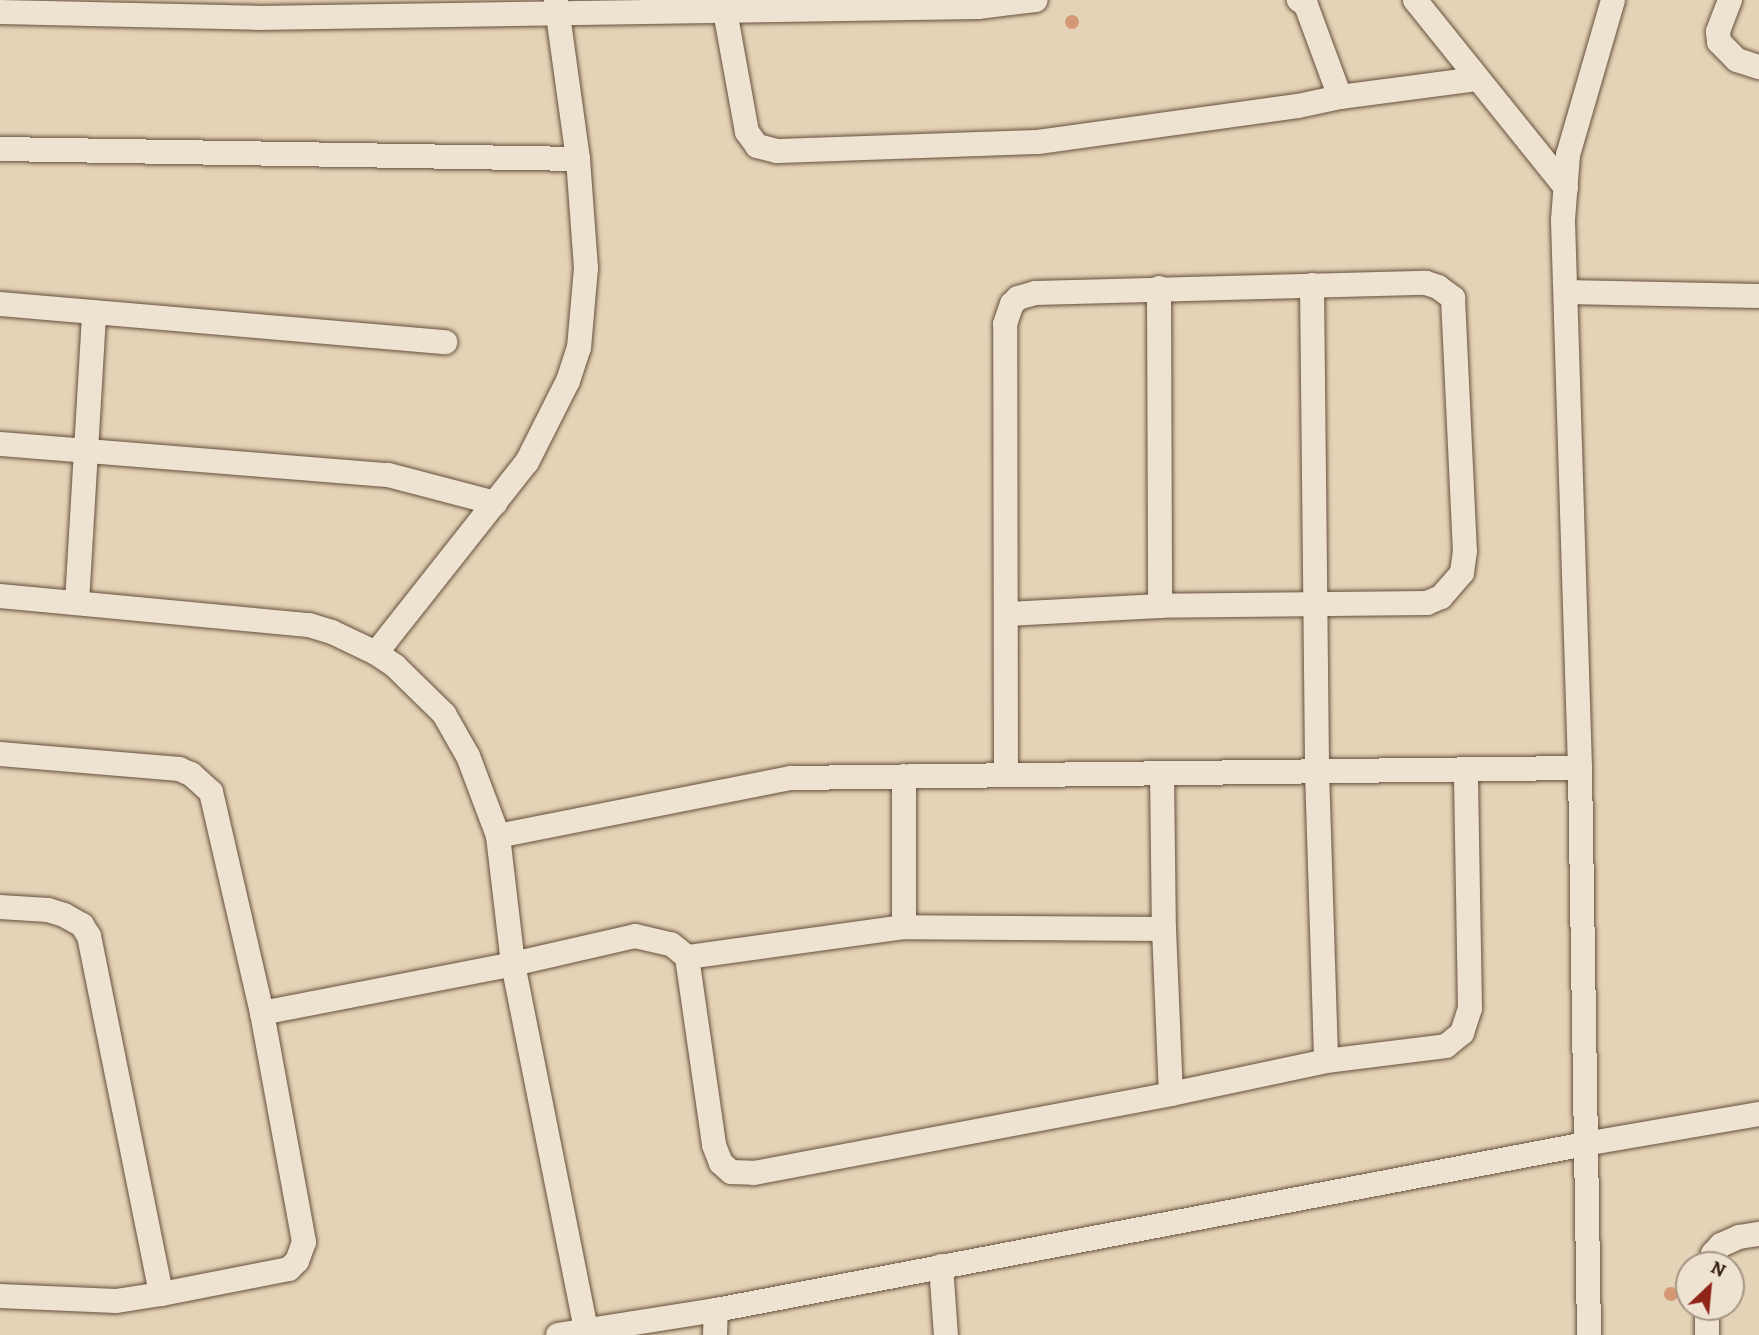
<!DOCTYPE html>
<html>
<head>
<meta charset="utf-8">
<style>
  body { margin:0 }
  #map { position:relative; width:1759px; height:1335px; overflow:hidden; background:#e5d3b7; font-family:Alegreya,serif }
  div>[style] { position:absolute }
  [style*='--x'] { left:calc(var(--x)*1px); top:calc(var(--y)*1px); width:calc(var(--w)*1px); rotate:calc(var(--a)*1deg) }
  .building>* { inset:0; background:#d49974 }
  .round { border-radius:50% }
  .roads { filter:drop-shadow(0 0 2px #66503c) drop-shadow(0 0 2px #66503c) }
  .minor>* { height:24px; margin:-12px; padding:0 12px; transform-origin:12px; border-radius:12px; background:#eee2d0 }
  span { translate:-50% -50%; white-space:nowrap; text-align:center; line-height:1.15; -webkit-text-stroke:6px #eee2d0; paint-order:stroke }
  .north { position:absolute; left:1675px; top:1251px; width:70px; height:70px; box-sizing:border-box; background:#eee2d0; border:2px solid #a79684; border-radius:50%; rotate:26deg; font-size:19px; font-weight:700; line-height:28px; text-align:center; color:#3c2413 }
  .north::after { content:''; display:block; margin:auto; width:24px; height:32px; background:#8f2418; clip-path:polygon(50% 0,100% 100%,50% 72%,0 100%) }
</style>
</head>
<body>
<div id="map">
  <div class="building">
    <i class="round" style="left:1065px;top:15px;width:14px;height:14px"></i>
    <i class="round" style="left:1664px;top:1287px;width:14px;height:14px"></i>
  </div>
  <div class="roads">
    <div class="minor">
      <i style="--x:723;--y:0;--w:134;--a:79.7"></i>
      <i style="--x:747;--y:132;--w:17;--a:54"></i>
      <i style="--x:757;--y:146;--w:21;--a:14"></i>
      <i style="--x:777;--y:151;--w:261;--a:-2"></i>
      <i style="--x:1038;--y:142;--w:262;--a:-7.9"></i>
      <i style="--x:1298;--y:106;--w:43;--a:-12.1"></i>
      <i style="--x:1340;--y:97;--w:98;--a:-110.3"></i>
      <i style="--x:1306;--y:5;--w:9;--a:-144"></i>
      <i style="--x:1415;--y:0;--w:241;--a:51.2"></i>
      <i style="--x:1730;--y:0;--w:34;--a:111"></i>
      <i style="--x:1718;--y:32;--w:10;--a:84"></i>
      <i style="--x:1719;--y:42;--w:25;--a:45"></i>
      <i style="--x:1737;--y:60;--w:23;--a:18"></i>
      <i style="--x:0;--y:12;--w:257;--a:1.3"></i>
      <i style="--x:257;--y:18;--w:721;--a:-0.87"></i>
      <i style="--x:978;--y:7;--w:58;--a:-6.9"></i>
      <i style="--x:1340;--y:97;--w:138;--a:-7.5"></i>
      <i style="--x:0;--y:149;--w:578;--a:0.99"></i>
      <i style="--x:1312;--y:285;--w:486;--a:89.4"></i>
      <i style="--x:1317;--y:771;--w:290;--a:88.2"></i>
      <i style="--x:1159;--y:288;--w:318;--a:89.8"></i>
      <i style="--x:1566;--y:292;--w:193;--a:1.2"></i>
      <i style="--x:0;--y:304;--w:447;--a:4.9"></i>
      <i style="--x:0;--y:444;--w:389;--a:4.6"></i>
      <i style="--x:388;--y:475;--w:111;--a:14.7"></i>
      <i style="--x:0;--y:596;--w:310;--a:5.4"></i>
      <i style="--x:309;--y:625;--w:24;--a:17"></i>
      <i style="--x:332;--y:632;--w:49;--a:25.5"></i>
      <i style="--x:376;--y:653;--w:23;--a:34"></i>
      <i style="--x:395;--y:666;--w:69;--a:44.4"></i>
      <i style="--x:444;--y:714;--w:48;--a:60.3"></i>
      <i style="--x:468;--y:756;--w:85;--a:69.4"></i>
      <i style="--x:498;--y:836;--w:129;--a:83.3"></i>
      <i style="--x:513;--y:964;--w:373;--a:78.7"></i>
      <i style="--x:77;--y:602;--w:290;--a:-86.6"></i>
      <i style="--x:376;--y:653;--w:243;--a:-51.7"></i>
      <i style="--x:527;--y:462;--w:91;--a:-63.2"></i>
      <i style="--x:568;--y:381;--w:35;--a:-72"></i>
      <i style="--x:579;--y:348;--w:80;--a:-85"></i>
      <i style="--x:586;--y:268;--w:109;--a:-94.2"></i>
      <i style="--x:578;--y:159;--w:161;--a:-97.9"></i>
      <i style="--x:0;--y:754;--w:180;--a:4.8"></i>
      <i style="--x:179;--y:769;--w:13;--a:23"></i>
      <i style="--x:191;--y:774;--w:27;--a:42"></i>
      <i style="--x:211;--y:792;--w:227;--a:77"></i>
      <i style="--x:262;--y:1013;--w:233;--a:79.6"></i>
      <i style="--x:304;--y:1242;--w:20;--a:110"></i>
      <i style="--x:297;--y:1261;--w:11;--a:135"></i>
      <i style="--x:289;--y:1269;--w:130;--a:168.9"></i>
      <i style="--x:161;--y:1294;--w:46;--a:171.2"></i>
      <i style="--x:116;--y:1301;--w:116;--a:-177.5"></i>
      <i style="--x:1162;--y:773;--w:156;--a:89.3"></i>
      <i style="--x:1164;--y:929;--w:165;--a:87.6"></i>
      <i style="--x:1006;--y:775;--w:451;--a:-90.1"></i>
      <i style="--x:1005;--y:324;--w:21;--a:-71"></i>
      <i style="--x:1012;--y:304;--w:8;--a:-45"></i>
      <i style="--x:1018;--y:298;--w:18;--a:-16"></i>
      <i style="--x:1035;--y:293;--w:391;--a:-1.5"></i>
      <i style="--x:1426;--y:283;--w:13;--a:18"></i>
      <i style="--x:1438;--y:287;--w:19;--a:36"></i>
      <i style="--x:1453;--y:298;--w:253;--a:87.3"></i>
      <i style="--x:1465;--y:551;--w:22;--a:98"></i>
      <i style="--x:1462;--y:573;--w:32;--a:131"></i>
      <i style="--x:1441;--y:597;--w:15;--a:157"></i>
      <i style="--x:1427;--y:603;--w:267;--a:179.4"></i>
      <i style="--x:1160;--y:606;--w:153;--a:177"></i>
      <i style="--x:498;--y:836;--w:299;--a:-11.2"></i>
      <i style="--x:791;--y:778;--w:789;--a:-0.73"></i>
      <i style="--x:0;--y:907;--w:48;--a:3.6"></i>
      <i style="--x:48;--y:910;--w:17;--a:17"></i>
      <i style="--x:64;--y:915;--w:21;--a:29"></i>
      <i style="--x:82;--y:925;--w:13;--a:58"></i>
      <i style="--x:89;--y:936;--w:365;--a:78.6"></i>
      <i style="--x:904;--y:927;--w:151;--a:-90"></i>
      <i style="--x:1164;--y:929;--w:260;--a:-179.6"></i>
      <i style="--x:904;--y:927;--w:219;--a:172.1"></i>
      <i style="--x:687;--y:957;--w:190;--a:81.8"></i>
      <i style="--x:714;--y:1145;--w:19;--a:69"></i>
      <i style="--x:721;--y:1163;--w:13;--a:42"></i>
      <i style="--x:731;--y:1172;--w:23;--a:2"></i>
      <i style="--x:754;--y:1173;--w:424;--a:-10.7"></i>
      <i style="--x:1171;--y:1094;--w:158;--a:-12"></i>
      <i style="--x:1326;--y:1061;--w:121;--a:-7.1"></i>
      <i style="--x:1446;--y:1046;--w:21;--a:-39"></i>
      <i style="--x:1462;--y:1033;--w:26;--a:-72"></i>
      <i style="--x:1470;--y:1008;--w:238;--a:-91"></i>
      <i style="--x:262;--y:1013;--w:256;--a:-11"></i>
      <i style="--x:513;--y:964;--w:125;--a:-12.9"></i>
      <i style="--x:635;--y:936;--w:37;--a:13"></i>
      <i style="--x:671;--y:944;--w:21;--a:39"></i>
      <i style="--x:1709;--y:1265;--w:12;--a:-70"></i>
      <i style="--x:1713;--y:1254;--w:12;--a:-48"></i>
      <i style="--x:1721;--y:1245;--w:20;--a:-24"></i>
      <i style="--x:1739;--y:1237;--w:20;--a:-9"></i>
      <i style="--x:941;--y:1266;--w:69;--a:85.9"></i>
      <i style="--x:1707;--y:1307;--w:28;--a:90"></i>
      <i style="--x:558;--y:1335;--w:160;--a:-9"></i>
      <i style="--x:716;--y:1310;--w:885;--a:-10.81"></i>
      <i style="--x:1585;--y:1144;--w:177;--a:-9.8"></i>
      <i style="--x:715;--y:1335;--w:25;--a:-88"></i>
      <i style="--x:1589;--y:1335;--w:567;--a:-90.91"></i>
      <i style="--x:1580;--y:768;--w:548;--a:-91.78"></i>
      <i style="--x:1563;--y:220;--w:65;--a:-85.6"></i>
      <i style="--x:1568;--y:155;--w:161;--a:-73.8"></i>
    </div>
  </div>
  <div class="north">N</div>
</div>
</body>
</html>
